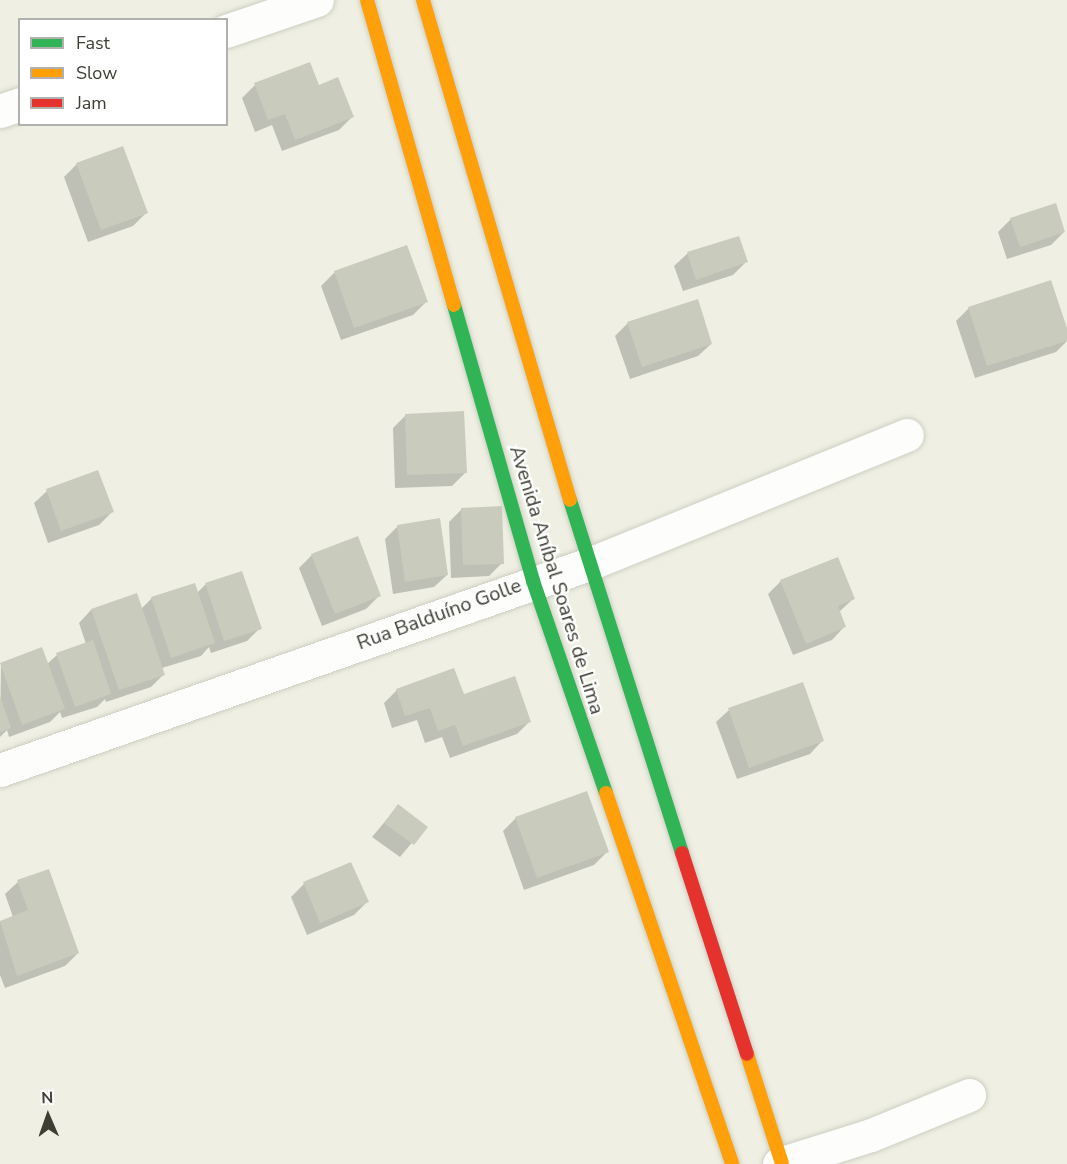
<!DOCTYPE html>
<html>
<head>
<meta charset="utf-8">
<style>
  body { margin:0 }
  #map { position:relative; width:1067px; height:1164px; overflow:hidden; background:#eff0e3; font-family:"Nunito Sans",sans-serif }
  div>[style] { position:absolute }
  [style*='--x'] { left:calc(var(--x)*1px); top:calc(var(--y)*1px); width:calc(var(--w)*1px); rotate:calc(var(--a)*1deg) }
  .shadow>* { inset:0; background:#0003 }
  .building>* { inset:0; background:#c9cbbc }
  .roads { filter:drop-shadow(0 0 2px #cdcec3) drop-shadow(0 0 2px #cdcec3) }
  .street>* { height:33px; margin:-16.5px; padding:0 16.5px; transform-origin:16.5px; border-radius:16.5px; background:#fdfdfb }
  .fast>* { height:14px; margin:-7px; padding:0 7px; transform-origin:7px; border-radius:7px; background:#30b455 }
  .slow>* { height:14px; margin:-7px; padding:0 7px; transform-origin:7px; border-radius:7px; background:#ff9f0a }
  .jam>* { height:14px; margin:-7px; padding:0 7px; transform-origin:7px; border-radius:7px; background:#e5322d }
  span { translate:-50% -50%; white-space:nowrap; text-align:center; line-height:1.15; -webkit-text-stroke:4.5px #fff; paint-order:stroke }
  .street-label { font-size:20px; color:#3d3e34 }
  .legend { position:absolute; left:18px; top:18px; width:210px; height:108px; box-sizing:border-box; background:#fff; border:2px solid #b1b2ae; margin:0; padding:8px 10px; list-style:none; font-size:18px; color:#3d3e34 }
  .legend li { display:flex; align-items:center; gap:12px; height:30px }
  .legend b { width:30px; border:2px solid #b1b2ae }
  .north { position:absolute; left:18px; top:1086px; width:60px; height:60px; -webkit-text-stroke:4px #fff; paint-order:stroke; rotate:358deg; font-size:16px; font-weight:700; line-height:24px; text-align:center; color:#3d3e34 }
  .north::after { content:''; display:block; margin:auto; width:21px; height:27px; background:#3d3e34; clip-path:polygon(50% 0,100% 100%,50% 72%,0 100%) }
</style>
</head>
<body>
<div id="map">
  <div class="shadow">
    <i style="clip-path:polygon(255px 85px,318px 87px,352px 117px,339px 130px,282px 151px,272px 125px,255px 132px,242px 98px)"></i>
    <i style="clip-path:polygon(77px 164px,146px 213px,133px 226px,88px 242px,64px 177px)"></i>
    <i style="clip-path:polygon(1011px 219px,1064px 232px,1051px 245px,1007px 259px,998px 232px)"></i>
    <i style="clip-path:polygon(738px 238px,746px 262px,733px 275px,683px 291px,674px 266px,687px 254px)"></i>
    <i style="clip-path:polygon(406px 247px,426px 302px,413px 315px,341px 340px,321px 286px,334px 273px)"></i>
    <i style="clip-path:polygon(969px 308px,1067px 333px,1067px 341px,1056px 352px,975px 378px,956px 321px)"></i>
    <i style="clip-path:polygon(628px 323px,711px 344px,698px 356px,630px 379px,615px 336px)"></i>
    <i style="clip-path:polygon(406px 415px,465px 473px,452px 486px,395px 488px,393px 428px)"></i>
    <i style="clip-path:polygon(47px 491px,112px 512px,99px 525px,48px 543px,34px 503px)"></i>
    <i style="clip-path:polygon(462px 509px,502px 563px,489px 576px,451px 578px,449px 522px)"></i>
    <i style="clip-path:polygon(398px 526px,447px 575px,434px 587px,393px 594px,385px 539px)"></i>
    <i style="clip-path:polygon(312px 555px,379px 596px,366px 609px,322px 626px,299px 568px)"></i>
    <i style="clip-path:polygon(781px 581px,853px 599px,839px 612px,844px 627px,832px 640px,793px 655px,768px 594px)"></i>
    <i style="clip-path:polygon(206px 584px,260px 628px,247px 641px,211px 653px,209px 647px,201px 656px,162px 668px,164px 674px,151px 687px,106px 702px,105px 699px,97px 707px,62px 718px,60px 712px,50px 722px,9px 737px,7px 730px,0 737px,1px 664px,47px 664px,57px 655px,86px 644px,79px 623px,91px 610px,136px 595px,141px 609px,152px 598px,197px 593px)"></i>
    <i style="clip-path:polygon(397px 690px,463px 696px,530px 721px,517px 734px,450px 758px,442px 737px,425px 743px,417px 720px,392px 728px,384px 703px)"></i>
    <i style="clip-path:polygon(729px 710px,822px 741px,810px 754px,737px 779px,716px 722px)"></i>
    <i style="clip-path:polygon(398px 806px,425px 827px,400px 857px,372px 837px)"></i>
    <i style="clip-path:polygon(516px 818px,607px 852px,594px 865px,524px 890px,503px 831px)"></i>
    <i style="clip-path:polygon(18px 882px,78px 953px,65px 966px,5px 988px,0 975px,0 922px,13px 917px,5px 894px)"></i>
    <i style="clip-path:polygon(304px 884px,367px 902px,354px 915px,307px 935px,291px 897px)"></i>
  </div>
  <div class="building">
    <i style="clip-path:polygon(310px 62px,319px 85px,338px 77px,354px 117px,295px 140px,285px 114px,268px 120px,254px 83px)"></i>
    <i style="clip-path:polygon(123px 146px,148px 213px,101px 230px,76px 163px)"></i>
    <i style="clip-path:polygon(1056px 203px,1065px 232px,1020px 247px,1010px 218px)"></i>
    <i style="clip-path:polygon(739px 236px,748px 262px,696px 280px,687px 252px)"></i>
    <i style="clip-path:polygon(407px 245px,428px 302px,354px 328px,334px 271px)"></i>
    <i style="clip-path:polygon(1051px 280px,1067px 328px,1067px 341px,987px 366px,968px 307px)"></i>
    <i style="clip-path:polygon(698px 299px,712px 344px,642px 367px,627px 322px)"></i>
    <i style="clip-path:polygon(464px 411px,467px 473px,407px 475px,405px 414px)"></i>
    <i style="clip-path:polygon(98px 470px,114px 512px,61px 531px,46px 489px)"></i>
    <i style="clip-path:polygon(502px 506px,504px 564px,463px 565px,461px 508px)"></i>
    <i style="clip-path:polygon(440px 518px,448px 575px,405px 582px,397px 525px)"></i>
    <i style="clip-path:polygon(358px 536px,381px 596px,335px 614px,311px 554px)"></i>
    <i style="clip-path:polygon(838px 557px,855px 599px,838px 606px,846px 627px,806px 644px,780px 580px)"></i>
    <i style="clip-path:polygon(242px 571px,262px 629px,224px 641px,205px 583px)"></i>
    <i style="clip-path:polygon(195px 583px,215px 643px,171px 658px,151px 597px)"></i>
    <i style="clip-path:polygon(137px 593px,165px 675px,119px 690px,91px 609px)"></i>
    <i style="clip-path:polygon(93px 640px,111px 694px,75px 707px,56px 653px)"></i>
    <i style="clip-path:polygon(42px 647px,65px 709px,22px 725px,0 663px)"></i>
    <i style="clip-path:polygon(454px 668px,464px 694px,515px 676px,531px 722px,463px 746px,455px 725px,438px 731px,430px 708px,405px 716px,396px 689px)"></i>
    <i style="clip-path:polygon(803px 682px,824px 741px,749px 768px,728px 708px)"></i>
    <i style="clip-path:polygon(0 696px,11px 728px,0 732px)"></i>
    <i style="clip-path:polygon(587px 791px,609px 852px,537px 878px,515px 817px)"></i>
    <i style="clip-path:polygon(398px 804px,428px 827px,414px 845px,384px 823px)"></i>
    <i style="clip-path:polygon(351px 862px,369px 902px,320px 923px,303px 882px)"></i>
    <i style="clip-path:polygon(49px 869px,79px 953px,17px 976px,0 921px,28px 910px,17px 880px)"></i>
  </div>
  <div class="roads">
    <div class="street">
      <i style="--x:226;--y:31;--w:96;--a:-18.8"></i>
      <i style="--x:0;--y:111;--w:21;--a:-19"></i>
      <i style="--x:0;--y:770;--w:624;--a:-19.28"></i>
      <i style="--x:589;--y:564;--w:343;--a:-22.1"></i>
      <i style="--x:779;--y:1164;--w:96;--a:-17.5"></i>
      <i style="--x:871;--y:1135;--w:106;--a:-22.2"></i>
    </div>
    <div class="fast">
      <i style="--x:454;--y:305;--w:287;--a:74"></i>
      <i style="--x:533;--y:581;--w:224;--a:71"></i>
      <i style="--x:570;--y:500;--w:370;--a:72.4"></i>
    </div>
    <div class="slow">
      <i style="--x:367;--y:0;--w:317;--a:74.1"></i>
      <i style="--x:423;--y:0;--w:521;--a:73.62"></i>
      <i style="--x:606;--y:793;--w:392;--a:71.2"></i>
      <i style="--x:747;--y:1054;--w:115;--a:72.3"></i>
    </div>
    <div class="jam">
      <i style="--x:682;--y:853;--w:211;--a:72.1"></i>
    </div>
  </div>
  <div class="street-label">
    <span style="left:557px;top:580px;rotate:73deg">Avenida Aníbal Soares de Lima</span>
    <span style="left:439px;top:614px;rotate:-20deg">Rua Balduíno Golle</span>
  </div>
  <ul class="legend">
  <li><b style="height:8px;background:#30b455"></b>Fast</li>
  <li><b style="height:8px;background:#ff9f0a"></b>Slow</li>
  <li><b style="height:8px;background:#e5322d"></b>Jam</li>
  </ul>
  <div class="north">N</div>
</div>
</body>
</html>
